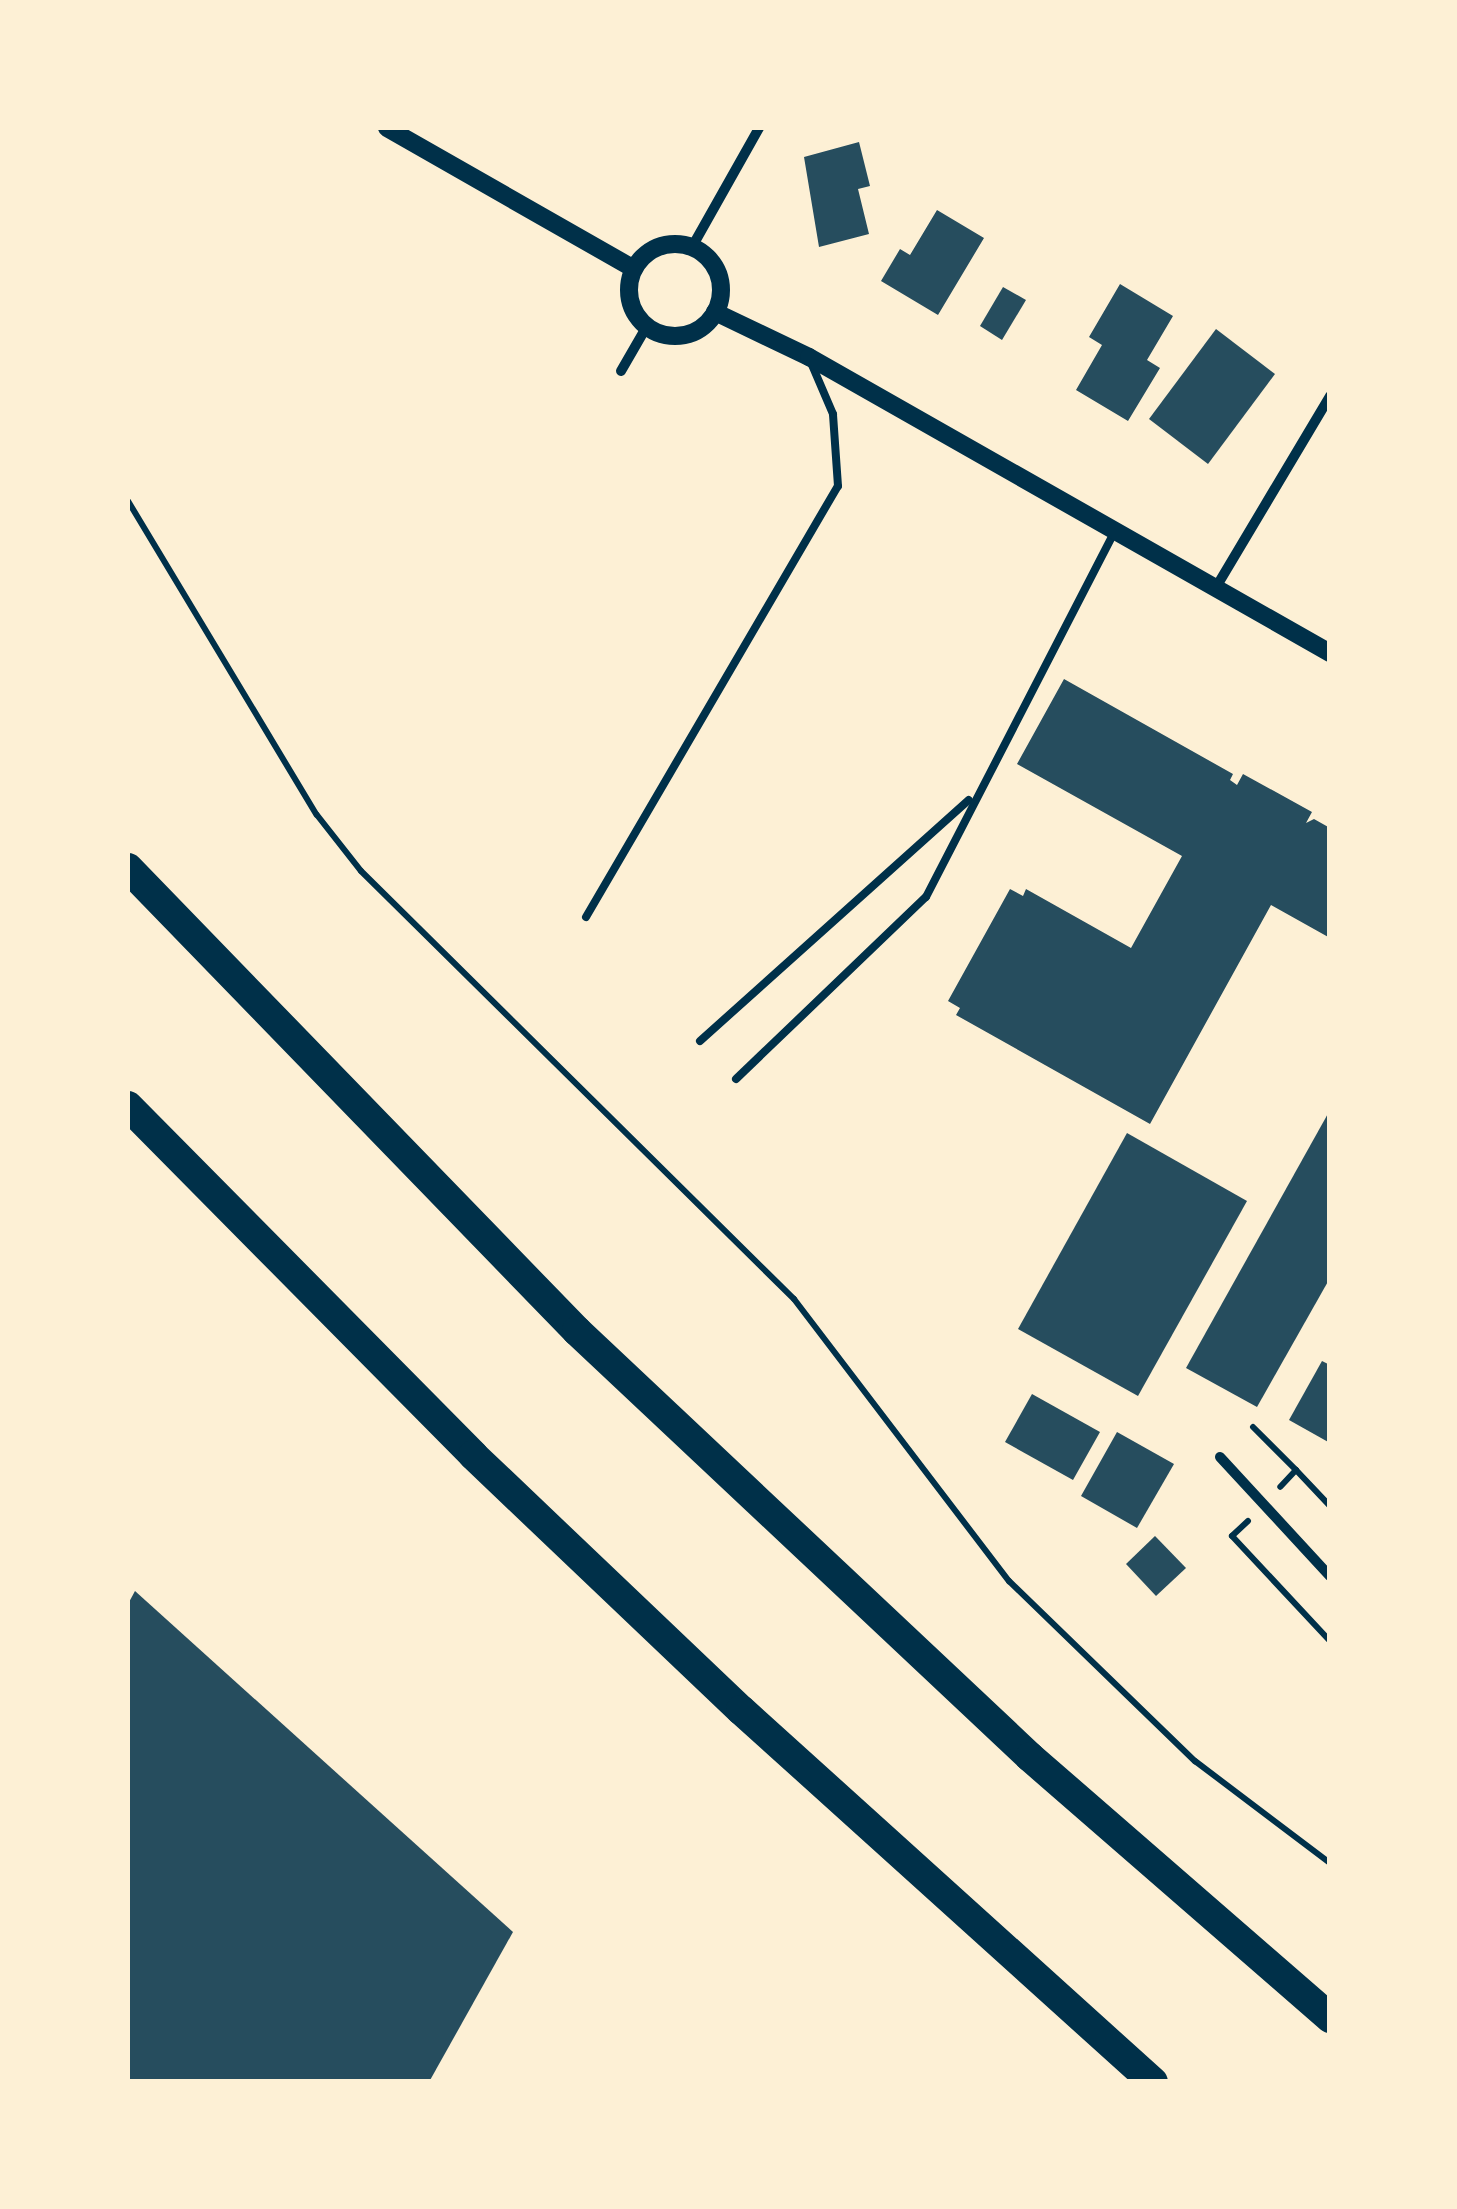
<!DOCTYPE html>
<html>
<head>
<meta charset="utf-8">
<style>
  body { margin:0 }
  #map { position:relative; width:1457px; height:2209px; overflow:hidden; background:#fdf0d5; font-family:Helvetica,sans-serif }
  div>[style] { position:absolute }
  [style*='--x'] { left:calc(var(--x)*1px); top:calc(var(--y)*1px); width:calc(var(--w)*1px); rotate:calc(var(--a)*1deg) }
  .building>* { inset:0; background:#264d5e }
  .path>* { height:6px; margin:-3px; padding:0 3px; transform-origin:3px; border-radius:3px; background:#003049 }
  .service>* { height:8px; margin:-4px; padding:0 4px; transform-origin:4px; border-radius:4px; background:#003049 }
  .minor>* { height:10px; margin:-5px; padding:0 5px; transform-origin:5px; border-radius:5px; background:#003049 }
  .tertiary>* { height:18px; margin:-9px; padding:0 9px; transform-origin:9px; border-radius:9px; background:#003049 }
  .tertiary>.ring { margin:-9px; padding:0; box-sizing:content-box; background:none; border:18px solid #003049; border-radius:50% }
  .motorway>* { height:30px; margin:-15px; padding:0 15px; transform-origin:15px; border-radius:15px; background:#003049 }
  span { translate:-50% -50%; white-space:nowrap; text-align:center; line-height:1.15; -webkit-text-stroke:10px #fdf0d5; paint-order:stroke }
  .frame { position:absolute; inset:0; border:130px solid #fdf0d5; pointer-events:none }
</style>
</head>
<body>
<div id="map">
  <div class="building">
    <i style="clip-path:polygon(859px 142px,870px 186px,858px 189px,869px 234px,819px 247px,804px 157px)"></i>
    <i style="clip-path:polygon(937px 210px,984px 238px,938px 315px,881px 281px,900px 249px,910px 255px)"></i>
    <i style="clip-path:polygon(1120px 284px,1173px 316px,1147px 360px,1160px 368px,1128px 421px,1076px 390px,1102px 345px,1089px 337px)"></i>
    <i style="clip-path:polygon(1003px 287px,1026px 300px,1002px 340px,980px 326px)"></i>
    <i style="clip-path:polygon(1216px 329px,1275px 374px,1208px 464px,1149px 419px)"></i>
    <i style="clip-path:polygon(1064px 679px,1233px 774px,1230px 780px,1237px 785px,1243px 774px,1312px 812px,1306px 823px,1314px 819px,1330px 828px,1330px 938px,1271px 905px,1150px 1124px,956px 1015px,960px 1008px,948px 1001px,1010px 889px,1023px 896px,1026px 889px,1131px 948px,1182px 856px,1017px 764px)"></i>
    <i style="clip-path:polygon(1330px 1110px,1330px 1278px,1257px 1407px,1186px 1368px)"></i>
    <i style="clip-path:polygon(1127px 1133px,1247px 1201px,1138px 1396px,1018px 1329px)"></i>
    <i style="clip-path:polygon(1322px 1361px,1330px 1365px,1330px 1443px,1289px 1420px)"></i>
    <i style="clip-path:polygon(1032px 1394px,1100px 1432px,1073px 1480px,1005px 1442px)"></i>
    <i style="clip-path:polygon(1117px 1432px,1174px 1464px,1137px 1528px,1081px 1496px)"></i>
    <i style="clip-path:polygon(1155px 1536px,1186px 1568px,1156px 1596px,1126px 1564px)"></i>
    <i style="clip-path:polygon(135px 1591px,513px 1932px,429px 2082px,128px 2082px,128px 1604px)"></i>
  </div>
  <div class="path">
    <i style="--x:128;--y:501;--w:366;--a:59"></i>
    <i style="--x:317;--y:815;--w:71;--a:51.8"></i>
    <i style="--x:361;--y:871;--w:609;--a:44.67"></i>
    <i style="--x:794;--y:1299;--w:355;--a:52.7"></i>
    <i style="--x:1009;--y:1581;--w:259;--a:44.1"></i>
    <i style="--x:1195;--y:1761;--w:169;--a:37.1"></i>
    <i style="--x:1253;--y:1427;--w:61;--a:45"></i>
    <i style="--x:1296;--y:1470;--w:23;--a:133"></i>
    <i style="--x:1296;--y:1470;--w:50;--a:46.6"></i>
    <i style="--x:1248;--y:1521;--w:22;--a:137"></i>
    <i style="--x:1232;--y:1536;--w:144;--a:47"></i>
  </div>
  <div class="service">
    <i style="--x:586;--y:917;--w:499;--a:-59.7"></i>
    <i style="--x:838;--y:486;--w:72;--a:-94"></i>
    <i style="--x:833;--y:414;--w:53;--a:-113.2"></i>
    <i style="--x:700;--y:1041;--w:361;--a:-41.9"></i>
    <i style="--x:736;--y:1079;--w:263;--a:-43.8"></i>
    <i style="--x:926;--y:897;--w:410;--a:-62.7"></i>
  </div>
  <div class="minor">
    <i style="--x:692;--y:247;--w:137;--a:-60.6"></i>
    <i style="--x:621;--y:371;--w:52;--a:-60"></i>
    <i style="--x:1215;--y:589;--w:225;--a:-59.2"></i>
    <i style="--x:1220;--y:1457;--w:162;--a:47.3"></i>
  </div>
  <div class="tertiary">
    <i style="--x:387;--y:128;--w:284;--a:29.7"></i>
    <i class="ring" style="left:629px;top:244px;width:74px;height:74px"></i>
    <i style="--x:715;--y:312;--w:104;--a:25.6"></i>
    <i style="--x:809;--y:357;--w:599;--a:29.6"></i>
  </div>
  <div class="motorway">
    <i style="--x:128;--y:868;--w:645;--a:45.88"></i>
    <i style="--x:577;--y:1331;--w:622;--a:43.24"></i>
    <i style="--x:1030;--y:1757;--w:398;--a:41"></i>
    <i style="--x:128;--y:1106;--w:491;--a:45.3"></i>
    <i style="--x:473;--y:1455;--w:370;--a:43.6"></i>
    <i style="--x:741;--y:1710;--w:555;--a:42.08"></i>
  </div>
  <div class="frame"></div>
</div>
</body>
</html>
